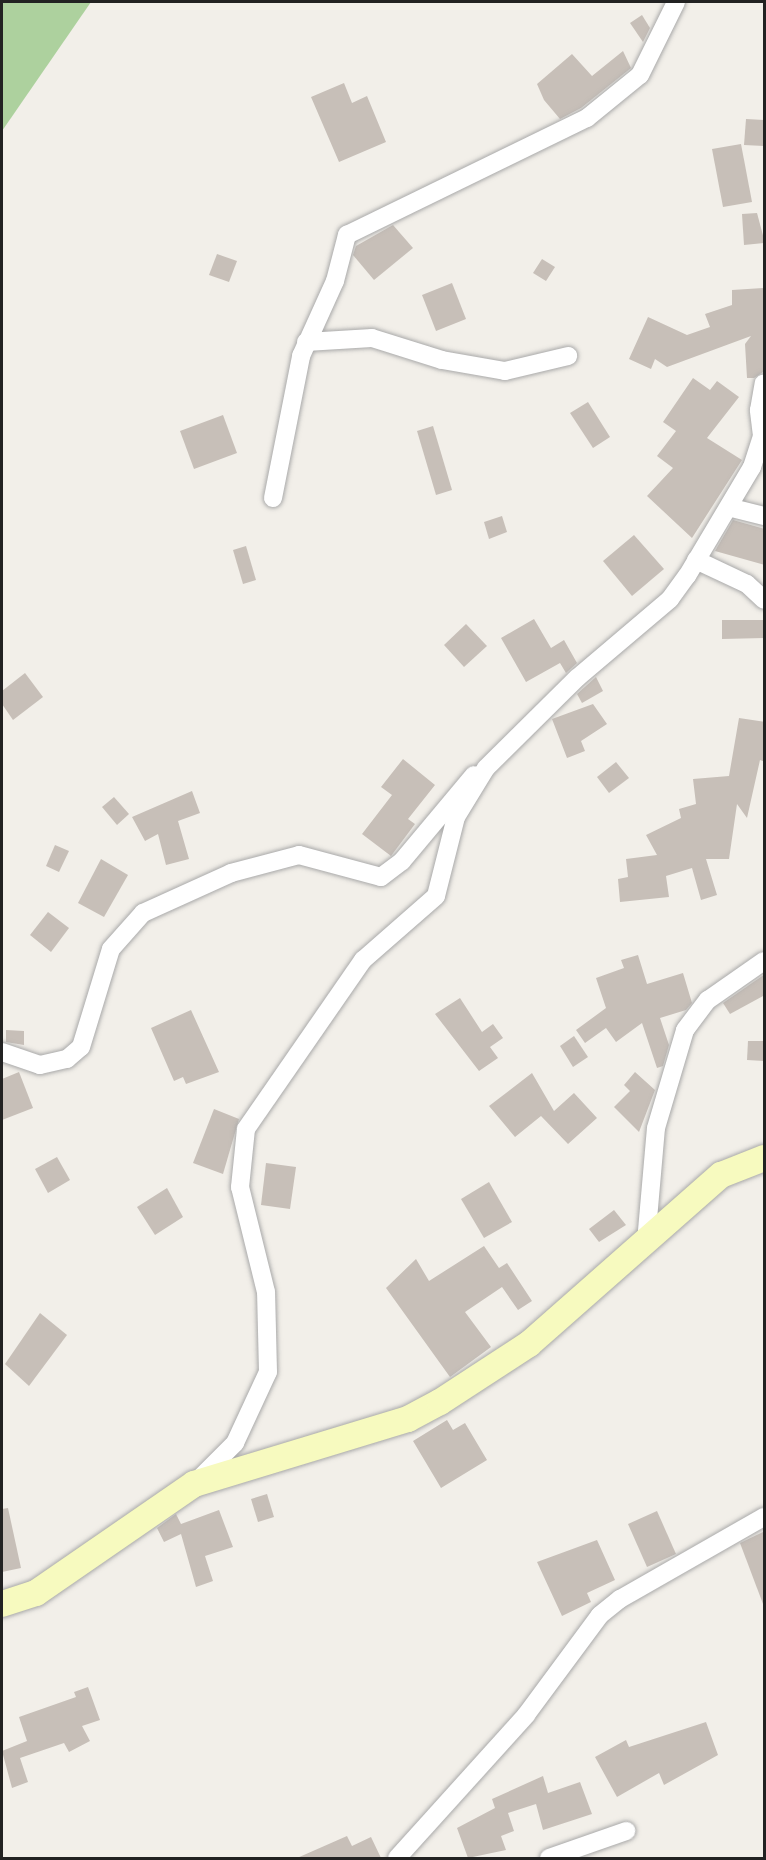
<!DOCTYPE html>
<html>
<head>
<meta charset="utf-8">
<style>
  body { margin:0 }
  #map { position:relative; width:766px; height:1860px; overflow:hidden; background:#f2efe9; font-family:Arial,sans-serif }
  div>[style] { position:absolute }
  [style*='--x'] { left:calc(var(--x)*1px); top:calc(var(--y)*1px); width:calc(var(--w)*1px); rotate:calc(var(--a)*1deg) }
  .forest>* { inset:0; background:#add19e }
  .building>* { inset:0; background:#c7bfb8 }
  .roads { filter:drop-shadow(0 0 2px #a9a9a9) drop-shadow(0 0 2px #a9a9a9) }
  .street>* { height:18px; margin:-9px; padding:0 9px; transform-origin:9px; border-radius:9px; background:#fff }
  .secondary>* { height:26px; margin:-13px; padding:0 13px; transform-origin:13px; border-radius:13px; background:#f7fabf }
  span { translate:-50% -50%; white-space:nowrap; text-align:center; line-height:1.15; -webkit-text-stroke:4.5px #fff; paint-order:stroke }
  .frame { position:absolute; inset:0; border:3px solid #222; pointer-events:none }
</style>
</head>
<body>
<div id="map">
  <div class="forest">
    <i style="clip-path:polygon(2px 2px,91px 2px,2px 131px)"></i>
  </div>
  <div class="building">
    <i style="clip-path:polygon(642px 15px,650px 28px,643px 42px,630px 23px)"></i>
    <i style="clip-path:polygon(623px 51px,631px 68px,581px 108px,560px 119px,544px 100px,537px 84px,572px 54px,592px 76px)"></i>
    <i style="clip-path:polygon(344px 83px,352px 103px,367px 96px,386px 142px,339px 162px,311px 97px)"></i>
    <i style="clip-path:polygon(746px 119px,765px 120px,765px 146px,744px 145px)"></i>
    <i style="clip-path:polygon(741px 144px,752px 202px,723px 207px,712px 149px)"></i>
    <i style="clip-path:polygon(757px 213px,765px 243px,744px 245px,742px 214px)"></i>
    <i style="clip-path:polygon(393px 225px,413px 248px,374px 280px,353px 255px,356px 246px)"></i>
    <i style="clip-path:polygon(217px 254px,237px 261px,229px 282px,209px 275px)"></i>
    <i style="clip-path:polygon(542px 259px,555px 267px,546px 281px,533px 273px)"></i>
    <i style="clip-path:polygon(452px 283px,466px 319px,436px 331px,422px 295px)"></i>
    <i style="clip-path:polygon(763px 288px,763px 372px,754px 378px,747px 378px,745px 344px,751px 336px,667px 367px,655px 359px,651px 369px,629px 359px,648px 317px,687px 335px,710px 327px,705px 314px,732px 305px,732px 290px)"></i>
    <i style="clip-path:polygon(693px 378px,710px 390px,717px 381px,739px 397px,707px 438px,742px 460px,692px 538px,647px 496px,673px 468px,657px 456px,676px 431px,663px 422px)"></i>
    <i style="clip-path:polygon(588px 402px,610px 437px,593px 448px,570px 413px)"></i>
    <i style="clip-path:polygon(223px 415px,237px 453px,194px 469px,180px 431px)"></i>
    <i style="clip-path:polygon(433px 426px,452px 490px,436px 495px,417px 431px)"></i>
    <i style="clip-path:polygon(502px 516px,507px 532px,489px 539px,484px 522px)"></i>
    <i style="clip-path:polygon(733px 520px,765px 529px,765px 565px,715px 551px)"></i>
    <i style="clip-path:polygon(634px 535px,664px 569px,632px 596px,603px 561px)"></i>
    <i style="clip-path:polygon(246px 546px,256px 580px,243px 584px,233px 550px)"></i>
    <i style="clip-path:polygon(534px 619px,551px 648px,564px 640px,577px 663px,566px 673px,560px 663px,526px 682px,501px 638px)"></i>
    <i style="clip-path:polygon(722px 620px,765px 620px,765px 638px,722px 639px)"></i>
    <i style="clip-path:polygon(466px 624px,487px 646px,464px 667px,444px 645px)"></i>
    <i style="clip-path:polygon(25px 673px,43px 697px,13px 720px,2px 704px,2px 691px)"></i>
    <i style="clip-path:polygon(596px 677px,603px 691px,582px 703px,577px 694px)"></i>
    <i style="clip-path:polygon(593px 704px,607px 724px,581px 741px,585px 751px,567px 758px,552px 719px)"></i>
    <i style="clip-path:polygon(739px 718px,765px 722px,765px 762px,760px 760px,747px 818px,737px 804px,729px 859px,706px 859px,717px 895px,701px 900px,692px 868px,666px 876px,669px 897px,620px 902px,618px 879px,628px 877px,626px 859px,657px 855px,646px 835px,681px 818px,679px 809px,696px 804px,693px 779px,729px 776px)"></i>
    <i style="clip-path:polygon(403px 759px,435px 785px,408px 819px,415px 824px,391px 856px,362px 834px,392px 795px,381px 787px)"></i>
    <i style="clip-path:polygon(616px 762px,629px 778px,609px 793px,597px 777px)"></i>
    <i style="clip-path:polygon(192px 791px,200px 813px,178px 821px,189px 859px,166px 865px,158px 834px,145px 841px,132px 817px)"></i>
    <i style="clip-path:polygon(114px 797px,129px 814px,117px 825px,102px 807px)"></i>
    <i style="clip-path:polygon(55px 845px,69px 851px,59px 872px,46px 866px)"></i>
    <i style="clip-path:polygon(101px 859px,128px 875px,104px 917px,78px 903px)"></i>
    <i style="clip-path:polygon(48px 912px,69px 928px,51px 952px,30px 935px)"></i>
    <i style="clip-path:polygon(638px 955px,647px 984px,683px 973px,692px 1003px,686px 1010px,660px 1018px,669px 1045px,663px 1066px,657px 1068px,642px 1023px,616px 1042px,606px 1028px,585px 1043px,576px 1030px,606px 1008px,596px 978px,624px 968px,621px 960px)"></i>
    <i style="clip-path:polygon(765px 974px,765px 995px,730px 1014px,723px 1003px)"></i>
    <i style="clip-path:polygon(460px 998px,482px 1032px,493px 1024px,503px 1038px,490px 1047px,498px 1058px,479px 1071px,435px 1014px)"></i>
    <i style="clip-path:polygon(191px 1010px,219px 1072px,186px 1084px,183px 1077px,174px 1081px,151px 1028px)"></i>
    <i style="clip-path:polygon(6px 1030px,24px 1031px,24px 1045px,6px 1042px)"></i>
    <i style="clip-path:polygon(574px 1036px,588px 1057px,573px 1067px,560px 1046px)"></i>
    <i style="clip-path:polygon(748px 1041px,765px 1041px,765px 1061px,747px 1060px)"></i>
    <i style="clip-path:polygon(19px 1072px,33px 1108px,2px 1120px,2px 1079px)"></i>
    <i style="clip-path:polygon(635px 1072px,655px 1090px,639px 1132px,614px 1107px,630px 1091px,624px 1085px)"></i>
    <i style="clip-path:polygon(532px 1073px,554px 1111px,574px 1093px,597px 1118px,568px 1144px,541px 1116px,515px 1137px,489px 1106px)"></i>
    <i style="clip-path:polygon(214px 1109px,239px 1119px,223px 1174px,193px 1163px)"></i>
    <i style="clip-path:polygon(57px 1157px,70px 1180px,48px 1193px,35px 1169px)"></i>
    <i style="clip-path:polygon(266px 1163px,296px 1167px,290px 1209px,261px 1205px)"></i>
    <i style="clip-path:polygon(489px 1182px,512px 1222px,484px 1238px,461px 1199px)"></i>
    <i style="clip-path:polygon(167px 1188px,183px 1217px,155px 1235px,137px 1207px)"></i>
    <i style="clip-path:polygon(614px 1210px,626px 1225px,599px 1242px,589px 1229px)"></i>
    <i style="clip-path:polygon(484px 1246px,499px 1268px,507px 1263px,532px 1301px,518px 1310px,502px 1287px,465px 1312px,491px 1347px,450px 1377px,386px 1288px,416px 1259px,429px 1281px)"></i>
    <i style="clip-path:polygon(40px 1313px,67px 1335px,29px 1386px,5px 1364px)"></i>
    <i style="clip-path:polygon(447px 1420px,453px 1430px,465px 1423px,487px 1460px,441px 1488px,413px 1441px)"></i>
    <i style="clip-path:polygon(267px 1494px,274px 1517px,258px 1522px,251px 1499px)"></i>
    <i style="clip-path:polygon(8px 1508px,21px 1568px,2px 1572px,2px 1509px)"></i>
    <i style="clip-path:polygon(219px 1510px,233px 1547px,205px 1556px,213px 1581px,196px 1587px,181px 1534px,164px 1542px,157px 1528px,176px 1514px,181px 1524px)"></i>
    <i style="clip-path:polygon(657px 1511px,676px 1554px,647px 1567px,628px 1524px)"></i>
    <i style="clip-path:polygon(765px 1531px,765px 1604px,763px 1604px,740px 1543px)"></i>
    <i style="clip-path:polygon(597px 1540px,615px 1580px,587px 1593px,591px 1602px,562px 1616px,537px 1562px)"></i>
    <i style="clip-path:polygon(88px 1687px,100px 1720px,82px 1726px,90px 1741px,69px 1752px,64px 1743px,20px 1758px,28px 1782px,12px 1788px,2px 1751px,27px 1741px,19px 1717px,76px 1697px,74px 1692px)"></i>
    <i style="clip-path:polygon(706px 1722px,718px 1755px,664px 1785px,659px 1773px,617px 1797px,595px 1757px,626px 1740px,629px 1747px)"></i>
    <i style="clip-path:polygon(543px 1776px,548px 1793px,580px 1782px,592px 1814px,543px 1830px,536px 1804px,508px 1813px,514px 1831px,501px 1836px,506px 1850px,468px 1858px,457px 1828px,495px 1808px,492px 1799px)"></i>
    <i style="clip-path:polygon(347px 1836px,352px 1846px,371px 1837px,381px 1858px,297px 1858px)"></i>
  </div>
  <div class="roads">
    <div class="street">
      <i style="--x:306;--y:342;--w:66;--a:-3.5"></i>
      <i style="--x:372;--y:338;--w:73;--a:17.4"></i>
      <i style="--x:442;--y:360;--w:64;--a:9.9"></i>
      <i style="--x:505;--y:371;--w:65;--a:-13.4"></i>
      <i style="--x:273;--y:498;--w:145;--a:-78.8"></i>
      <i style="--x:301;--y:356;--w:82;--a:-65.6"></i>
      <i style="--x:335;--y:281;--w:48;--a:-75.4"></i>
      <i style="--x:347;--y:235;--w:267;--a:-26"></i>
      <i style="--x:587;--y:118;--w:68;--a:-39.1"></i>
      <i style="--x:640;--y:75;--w:81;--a:-63.7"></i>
      <i style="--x:732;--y:508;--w:33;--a:14"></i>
      <i style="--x:696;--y:560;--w:56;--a:25.2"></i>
      <i style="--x:747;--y:584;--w:23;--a:43"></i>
      <i style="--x:2;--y:1052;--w:40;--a:18.9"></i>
      <i style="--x:40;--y:1065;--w:28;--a:-13"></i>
      <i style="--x:67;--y:1059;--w:18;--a:-41"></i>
      <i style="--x:81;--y:1047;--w:102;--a:-73"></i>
      <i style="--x:111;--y:949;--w:48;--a:-48.4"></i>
      <i style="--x:143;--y:913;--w:97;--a:-24.4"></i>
      <i style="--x:231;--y:873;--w:70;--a:-14.8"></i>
      <i style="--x:299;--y:855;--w:85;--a:15"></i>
      <i style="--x:381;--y:877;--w:26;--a:-37"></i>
      <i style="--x:402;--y:861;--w:112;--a:-50.1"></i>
      <i style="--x:646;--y:1242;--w:114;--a:-85"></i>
      <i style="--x:656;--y:1128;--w:102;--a:-73.5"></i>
      <i style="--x:685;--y:1030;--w:38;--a:-53"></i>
      <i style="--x:708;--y:1000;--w:68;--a:-34.9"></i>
      <i style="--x:197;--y:1481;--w:54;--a:-45"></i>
      <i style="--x:235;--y:1443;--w:78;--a:-65.1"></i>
      <i style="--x:268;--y:1372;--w:80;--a:-91.4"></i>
      <i style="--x:266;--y:1292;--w:108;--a:-103.9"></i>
      <i style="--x:240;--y:1187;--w:58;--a:-84.1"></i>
      <i style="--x:246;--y:1129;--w:206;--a:-55.3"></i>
      <i style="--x:363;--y:960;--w:97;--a:-41.2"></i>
      <i style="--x:436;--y:896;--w:81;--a:-75.8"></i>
      <i style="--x:456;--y:817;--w:57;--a:-58.5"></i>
      <i style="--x:486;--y:768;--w:128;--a:-44.7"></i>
      <i style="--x:577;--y:678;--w:122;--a:-40.3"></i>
      <i style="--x:670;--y:599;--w:29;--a:-54"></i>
      <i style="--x:687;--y:576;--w:127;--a:-59.2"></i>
      <i style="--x:752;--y:467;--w:33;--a:-72"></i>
      <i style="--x:762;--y:436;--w:26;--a:-97"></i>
      <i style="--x:759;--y:410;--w:27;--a:-80"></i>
      <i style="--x:397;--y:1858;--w:193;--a:-47.9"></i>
      <i style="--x:526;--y:1715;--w:124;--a:-53.5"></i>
      <i style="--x:600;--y:1615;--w:26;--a:-39"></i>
      <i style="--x:620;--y:1599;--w:166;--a:-29.7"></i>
      <i style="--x:549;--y:1858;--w:82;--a:-19.3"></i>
    </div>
    <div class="secondary">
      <i style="--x:2;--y:1604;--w:36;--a:-18"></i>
      <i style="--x:36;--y:1593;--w:192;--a:-34.6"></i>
      <i style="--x:194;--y:1484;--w:224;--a:-16.9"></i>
      <i style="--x:408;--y:1419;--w:36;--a:-28"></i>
      <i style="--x:440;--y:1402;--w:106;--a:-33.1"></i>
      <i style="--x:529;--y:1344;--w:256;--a:-41.4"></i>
      <i style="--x:721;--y:1175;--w:46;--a:-21.6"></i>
    </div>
  </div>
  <div class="frame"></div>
</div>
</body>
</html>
